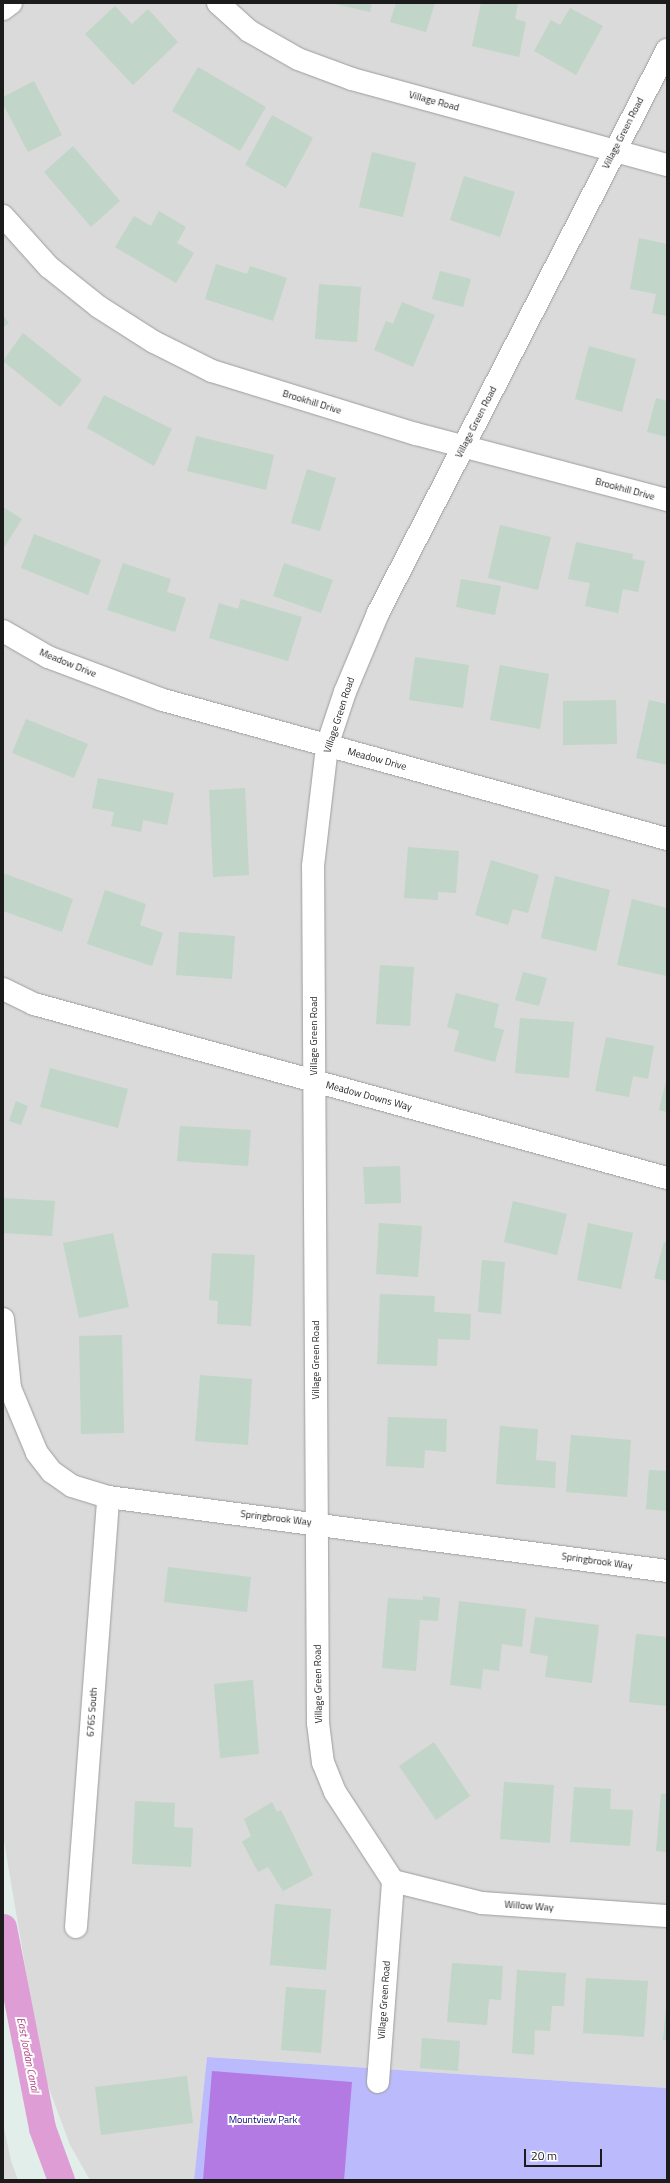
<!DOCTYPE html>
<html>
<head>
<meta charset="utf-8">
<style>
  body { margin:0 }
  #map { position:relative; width:670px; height:2183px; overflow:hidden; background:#e1eee9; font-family:"Titillium Web",sans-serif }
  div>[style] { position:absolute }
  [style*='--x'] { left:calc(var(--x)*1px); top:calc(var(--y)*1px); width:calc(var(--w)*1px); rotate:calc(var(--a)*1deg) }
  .residential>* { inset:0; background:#d9dad9 }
  .park>* { inset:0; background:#bbbafc }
  .pitch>* { inset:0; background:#b27ae2 }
  .canal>* { height:27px; margin:-13.5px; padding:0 13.5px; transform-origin:13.5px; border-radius:13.5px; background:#de9ed5 }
  .building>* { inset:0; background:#c1d5c8 }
  .roads { filter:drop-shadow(0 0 1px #9d9d9d) drop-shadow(0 0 1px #9d9d9d) }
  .minor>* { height:22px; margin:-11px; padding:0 11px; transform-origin:11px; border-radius:11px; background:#fff }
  span { translate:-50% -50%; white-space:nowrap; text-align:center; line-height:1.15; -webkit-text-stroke:4px #fff; paint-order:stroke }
  .street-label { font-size:10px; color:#1c1c1c }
  .park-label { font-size:10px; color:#07067e }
  .water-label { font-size:11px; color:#b04482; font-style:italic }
  .frame { position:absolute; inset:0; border:4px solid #1c1c1c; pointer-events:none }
  .scale { position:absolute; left:524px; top:2149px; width:78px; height:18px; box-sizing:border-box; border:2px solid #1c1c1c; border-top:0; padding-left:5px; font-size:12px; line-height:14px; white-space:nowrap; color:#1c1c1c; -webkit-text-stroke:3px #fff; paint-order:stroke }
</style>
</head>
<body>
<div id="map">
  <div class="residential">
    <i style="clip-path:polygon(3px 3px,667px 3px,667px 2088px,207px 2057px,194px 2180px,90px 2180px,70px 2145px,43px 2072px,3px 1835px)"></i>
    <i style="clip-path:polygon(3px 2123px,11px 2161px,18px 2180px,3px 2180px)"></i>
  </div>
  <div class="park">
    <i style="clip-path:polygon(207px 2057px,667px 2088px,667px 2180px,194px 2180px)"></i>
  </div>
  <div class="pitch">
    <i style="clip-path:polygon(212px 2071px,352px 2082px,344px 2180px,203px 2180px)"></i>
  </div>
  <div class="canal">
    <i style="--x:3;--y:1927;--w:205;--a:79"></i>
    <i style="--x:42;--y:2128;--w:55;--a:69.9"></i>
  </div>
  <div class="building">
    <i style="clip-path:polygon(331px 3px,372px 3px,370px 12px)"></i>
    <i style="clip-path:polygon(396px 3px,435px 3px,426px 32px,390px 22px)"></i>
    <i style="clip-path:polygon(481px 3px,518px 3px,515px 19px,526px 22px,519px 57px,472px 46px)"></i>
    <i style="clip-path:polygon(115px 6px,132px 24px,148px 9px,178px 42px,133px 85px,85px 34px)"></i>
    <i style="clip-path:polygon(570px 8px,603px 26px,576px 75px,534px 51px,551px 20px,560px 25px)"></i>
    <i style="clip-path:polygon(198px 67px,266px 107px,240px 151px,172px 111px)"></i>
    <i style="clip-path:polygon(34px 81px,62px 135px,28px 152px,3px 104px,3px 97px)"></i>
    <i style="clip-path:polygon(272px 115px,313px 138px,286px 188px,245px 165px)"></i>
    <i style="clip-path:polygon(73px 146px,120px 201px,91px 227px,44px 172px)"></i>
    <i style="clip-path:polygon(372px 152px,416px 163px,403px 217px,359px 207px)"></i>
    <i style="clip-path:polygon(464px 176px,515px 192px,500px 237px,450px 220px)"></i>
    <i style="clip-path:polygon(159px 211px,186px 227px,177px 243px,194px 253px,176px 283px,115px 247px,134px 216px,151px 226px)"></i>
    <i style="clip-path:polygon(639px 238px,667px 244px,667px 316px,652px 313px,656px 294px,630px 289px)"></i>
    <i style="clip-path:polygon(216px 264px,247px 274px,250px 266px,287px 278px,273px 321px,205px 299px)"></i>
    <i style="clip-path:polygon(440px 271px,471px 279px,463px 307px,432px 299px)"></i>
    <i style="clip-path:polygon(319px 284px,361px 287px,357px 342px,315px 339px)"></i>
    <i style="clip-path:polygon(402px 302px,435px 315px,413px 367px,374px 350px,386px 321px,393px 324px)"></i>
    <i style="clip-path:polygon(3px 315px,9px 323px,3px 328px)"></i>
    <i style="clip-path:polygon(23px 333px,82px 380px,60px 407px,3px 361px)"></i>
    <i style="clip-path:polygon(589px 346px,636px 359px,622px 412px,575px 399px)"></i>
    <i style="clip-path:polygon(104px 395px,172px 429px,154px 466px,87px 428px)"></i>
    <i style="clip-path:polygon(656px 398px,667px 401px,667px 437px,647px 432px)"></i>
    <i style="clip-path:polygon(196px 436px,274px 455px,266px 490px,187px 471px)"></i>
    <i style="clip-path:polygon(307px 469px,336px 478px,320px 531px,291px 523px)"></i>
    <i style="clip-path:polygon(3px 507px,22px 519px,3px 549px)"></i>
    <i style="clip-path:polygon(500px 525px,551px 537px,538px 590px,488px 578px)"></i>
    <i style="clip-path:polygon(34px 534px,101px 560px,88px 595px,21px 568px)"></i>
    <i style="clip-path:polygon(576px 542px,633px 554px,632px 559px,645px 561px,638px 592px,623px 589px,618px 613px,585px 606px,590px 583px,568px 579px)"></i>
    <i style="clip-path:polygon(123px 563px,171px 579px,167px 592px,186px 598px,175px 632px,107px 610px)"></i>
    <i style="clip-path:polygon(284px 563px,333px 580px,321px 613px,273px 596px)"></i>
    <i style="clip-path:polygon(461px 579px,501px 586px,495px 615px,456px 607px)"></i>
    <i style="clip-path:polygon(241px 599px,302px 617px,288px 661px,209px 638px,219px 603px,238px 609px)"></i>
    <i style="clip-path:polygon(415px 657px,469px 665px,463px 708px,409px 700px)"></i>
    <i style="clip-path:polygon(500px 665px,549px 674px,540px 729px,490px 720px)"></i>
    <i style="clip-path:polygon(616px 700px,617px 744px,563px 745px,563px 701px)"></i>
    <i style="clip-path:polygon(649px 700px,667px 704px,667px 765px,636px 758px)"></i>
    <i style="clip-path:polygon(26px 719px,88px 744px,74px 778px,12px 753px)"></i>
    <i style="clip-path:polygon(98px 778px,174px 793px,167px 825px,143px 820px,141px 832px,111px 826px,114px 812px,92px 808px)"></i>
    <i style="clip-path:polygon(245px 788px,249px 875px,213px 877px,209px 790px)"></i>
    <i style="clip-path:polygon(408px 847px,459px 851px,456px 893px,438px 892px,438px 900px,404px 898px)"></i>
    <i style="clip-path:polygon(491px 860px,539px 875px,528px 913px,513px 909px,508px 925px,475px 915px)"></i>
    <i style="clip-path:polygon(3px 873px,73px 899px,62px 932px,3px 911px)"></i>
    <i style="clip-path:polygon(555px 876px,610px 890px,596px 951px,541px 938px)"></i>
    <i style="clip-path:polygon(105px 890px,146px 904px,140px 925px,163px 933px,152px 966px,87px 944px)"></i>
    <i style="clip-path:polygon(632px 899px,667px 908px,667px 976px,617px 965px)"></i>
    <i style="clip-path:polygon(179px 932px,235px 936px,232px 979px,176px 975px)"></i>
    <i style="clip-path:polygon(380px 965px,414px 967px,410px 1026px,376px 1024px)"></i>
    <i style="clip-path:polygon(523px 972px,547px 978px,539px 1006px,515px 1000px)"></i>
    <i style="clip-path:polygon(456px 993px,499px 1004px,494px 1027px,504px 1030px,495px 1062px,454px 1051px,459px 1031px,447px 1027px)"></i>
    <i style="clip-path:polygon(520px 1018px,574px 1022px,569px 1078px,515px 1073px)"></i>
    <i style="clip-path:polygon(606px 1037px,654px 1046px,648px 1079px,633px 1076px,629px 1097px,595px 1091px)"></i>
    <i style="clip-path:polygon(50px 1068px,128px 1089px,118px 1128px,40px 1107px)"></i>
    <i style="clip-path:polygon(666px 1081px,667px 1081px,667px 1112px,659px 1110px)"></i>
    <i style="clip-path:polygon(16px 1101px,28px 1106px,21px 1125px,9px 1121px)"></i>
    <i style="clip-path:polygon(180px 1126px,251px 1130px,248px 1166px,177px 1161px)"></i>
    <i style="clip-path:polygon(400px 1166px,401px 1203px,365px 1204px,363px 1167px)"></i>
    <i style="clip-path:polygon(3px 1198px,55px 1201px,52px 1236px,3px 1233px)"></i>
    <i style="clip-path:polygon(513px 1201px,567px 1214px,557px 1255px,504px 1242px)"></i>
    <i style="clip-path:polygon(379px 1223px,422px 1226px,418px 1277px,376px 1274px)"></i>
    <i style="clip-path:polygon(588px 1223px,633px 1233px,621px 1289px,577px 1280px)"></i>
    <i style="clip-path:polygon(113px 1233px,129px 1307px,79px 1318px,63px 1243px)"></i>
    <i style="clip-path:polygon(664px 1242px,667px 1243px,667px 1281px,654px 1278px)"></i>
    <i style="clip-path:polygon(212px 1253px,255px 1255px,251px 1326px,217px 1324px,218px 1301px,209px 1300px)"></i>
    <i style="clip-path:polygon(482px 1260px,505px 1262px,501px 1314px,478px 1312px)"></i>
    <i style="clip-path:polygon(380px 1294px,435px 1296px,434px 1312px,471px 1314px,470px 1340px,438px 1339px,437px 1366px,377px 1364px)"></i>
    <i style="clip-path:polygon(122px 1335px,124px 1433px,81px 1434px,79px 1336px)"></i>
    <i style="clip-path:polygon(200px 1375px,252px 1379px,248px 1445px,195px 1441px)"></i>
    <i style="clip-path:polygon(388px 1417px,447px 1419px,446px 1452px,425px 1450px,424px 1468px,386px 1466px)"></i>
    <i style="clip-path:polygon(500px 1426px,538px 1429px,536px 1460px,556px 1462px,555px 1488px,496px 1484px)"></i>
    <i style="clip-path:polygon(571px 1435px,631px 1440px,627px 1497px,566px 1492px)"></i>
    <i style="clip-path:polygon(649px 1470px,667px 1471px,667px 1511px,646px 1509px)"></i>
    <i style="clip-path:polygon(168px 1567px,251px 1577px,247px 1612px,164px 1602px)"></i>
    <i style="clip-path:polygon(423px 1596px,440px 1598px,438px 1621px,420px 1620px,416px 1671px,382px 1668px,388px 1598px,423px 1600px)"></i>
    <i style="clip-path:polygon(459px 1601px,526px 1609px,522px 1647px,502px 1644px,499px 1671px,483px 1669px,481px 1689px,450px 1685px)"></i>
    <i style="clip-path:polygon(535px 1617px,599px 1625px,592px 1683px,545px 1677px,548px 1656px,530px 1653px)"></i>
    <i style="clip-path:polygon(636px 1634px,667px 1637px,667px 1706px,629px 1702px)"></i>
    <i style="clip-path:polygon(253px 1680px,259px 1754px,220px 1758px,214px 1684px)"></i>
    <i style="clip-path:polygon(434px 1742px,470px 1796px,436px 1820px,399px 1766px)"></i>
    <i style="clip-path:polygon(504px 1782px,554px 1785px,550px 1843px,500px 1839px)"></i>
    <i style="clip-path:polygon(574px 1787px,611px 1789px,610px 1809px,633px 1810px,630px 1846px,570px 1842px)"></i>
    <i style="clip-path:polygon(661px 1794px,667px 1794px,667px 1852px,656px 1851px)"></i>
    <i style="clip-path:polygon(135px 1801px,175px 1803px,174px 1827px,193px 1828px,191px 1867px,132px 1864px)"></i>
    <i style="clip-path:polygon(272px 1802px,277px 1812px,281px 1810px,313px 1875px,283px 1891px,268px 1867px,258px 1872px,242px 1842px,251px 1836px,244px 1819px)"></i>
    <i style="clip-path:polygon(275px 1904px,331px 1909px,326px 1970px,270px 1965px)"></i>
    <i style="clip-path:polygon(452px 1963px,503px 1966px,501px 2000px,489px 1999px,487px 2025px,447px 2022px)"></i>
    <i style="clip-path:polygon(517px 1970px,566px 1973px,564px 2006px,552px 2006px,550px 2031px,535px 2030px,534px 2055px,512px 2053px)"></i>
    <i style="clip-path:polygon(586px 1978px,648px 1981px,644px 2037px,583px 2033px)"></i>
    <i style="clip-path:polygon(286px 1987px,326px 1990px,321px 2053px,281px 2050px)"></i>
    <i style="clip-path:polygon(667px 1997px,667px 2040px,663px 2040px)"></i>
    <i style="clip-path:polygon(422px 2038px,460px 2041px,458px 2071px,420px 2068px)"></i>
    <i style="clip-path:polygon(187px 2076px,193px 2123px,101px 2135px,95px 2087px)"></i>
  </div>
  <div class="roads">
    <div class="minor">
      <i style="--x:218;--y:3;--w:42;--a:42.1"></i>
      <i style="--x:249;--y:31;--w:56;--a:29.7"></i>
      <i style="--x:298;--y:59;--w:58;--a:20.3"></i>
      <i style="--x:352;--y:79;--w:327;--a:15.3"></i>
      <i style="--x:3;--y:9;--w:10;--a:-37"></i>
      <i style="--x:3;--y:216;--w:69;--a:48"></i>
      <i style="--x:49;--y:267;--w:64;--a:38.7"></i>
      <i style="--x:99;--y:307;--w:65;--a:32.5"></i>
      <i style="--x:154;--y:342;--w:65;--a:26.6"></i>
      <i style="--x:212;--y:371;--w:214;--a:17.2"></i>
      <i style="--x:416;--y:434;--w:260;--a:14.7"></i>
      <i style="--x:3;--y:631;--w:52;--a:30"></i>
      <i style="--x:48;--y:657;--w:123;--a:20.5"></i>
      <i style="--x:163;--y:700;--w:523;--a:15.42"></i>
      <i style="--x:3;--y:989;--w:34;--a:26"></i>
      <i style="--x:34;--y:1004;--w:656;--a:15.37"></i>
      <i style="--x:3;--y:1319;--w:69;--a:84.2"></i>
      <i style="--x:10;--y:1388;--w:70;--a:67.4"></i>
      <i style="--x:37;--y:1453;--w:24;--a:52"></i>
      <i style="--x:52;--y:1472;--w:24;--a:35"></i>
      <i style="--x:72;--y:1486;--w:38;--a:17"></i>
      <i style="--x:108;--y:1497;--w:564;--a:7.54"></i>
      <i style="--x:393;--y:1881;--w:92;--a:13.9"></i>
      <i style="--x:482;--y:1903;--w:185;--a:4"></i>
      <i style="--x:76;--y:1927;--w:431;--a:-85.7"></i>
      <i style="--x:378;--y:2082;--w:202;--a:-85.7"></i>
      <i style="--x:393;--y:1881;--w:106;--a:-123.1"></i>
      <i style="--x:335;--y:1792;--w:31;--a:-112"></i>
      <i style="--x:323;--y:1763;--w:40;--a:-97.1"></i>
      <i style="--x:318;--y:1723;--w:857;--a:-90.33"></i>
      <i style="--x:313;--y:866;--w:121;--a:-83.3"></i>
      <i style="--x:327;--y:746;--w:57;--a:-71.6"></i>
      <i style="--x:345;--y:692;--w:86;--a:-67.3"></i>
      <i style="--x:378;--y:613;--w:633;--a:-62.83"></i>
    </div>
  </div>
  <div class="street-label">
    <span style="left:434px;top:101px;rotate:15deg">Village Road</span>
    <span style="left:623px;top:133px;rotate:-63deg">Village Green Road</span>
    <span style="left:312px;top:402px;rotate:17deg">Brookhill Drive</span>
    <span style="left:476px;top:422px;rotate:-63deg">Village Green Road</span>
    <span style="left:625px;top:489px;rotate:15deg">Brookhill Drive</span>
    <span style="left:68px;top:663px;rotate:22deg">Meadow Drive</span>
    <span style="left:339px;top:715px;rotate:-72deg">Village Green Road</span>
    <span style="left:377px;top:759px;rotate:15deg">Meadow Drive</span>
    <span style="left:314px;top:1036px;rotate:-90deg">Village Green Road</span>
    <span style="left:369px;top:1096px;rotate:15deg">Meadow Downs Way</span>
    <span style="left:316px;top:1360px;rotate:-90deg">Village Green Road</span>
    <span style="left:276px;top:1518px;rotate:7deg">Springbrook Way</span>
    <span style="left:597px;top:1561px;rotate:8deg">Springbrook Way</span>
    <span style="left:318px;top:1684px;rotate:-91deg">Village Green Road</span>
    <span style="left:92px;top:1712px;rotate:-86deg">6765 South</span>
    <span style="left:529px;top:1906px;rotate:4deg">Willow Way</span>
    <span style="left:384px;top:2000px;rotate:-86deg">Village Green Road</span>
  </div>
  <div class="park-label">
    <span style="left:263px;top:2120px">Mountview Park</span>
  </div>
  <div class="water-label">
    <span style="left:28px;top:2055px;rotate:79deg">East Jordan Canal</span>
  </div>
  <div class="frame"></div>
  <div class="scale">20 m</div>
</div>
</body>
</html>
